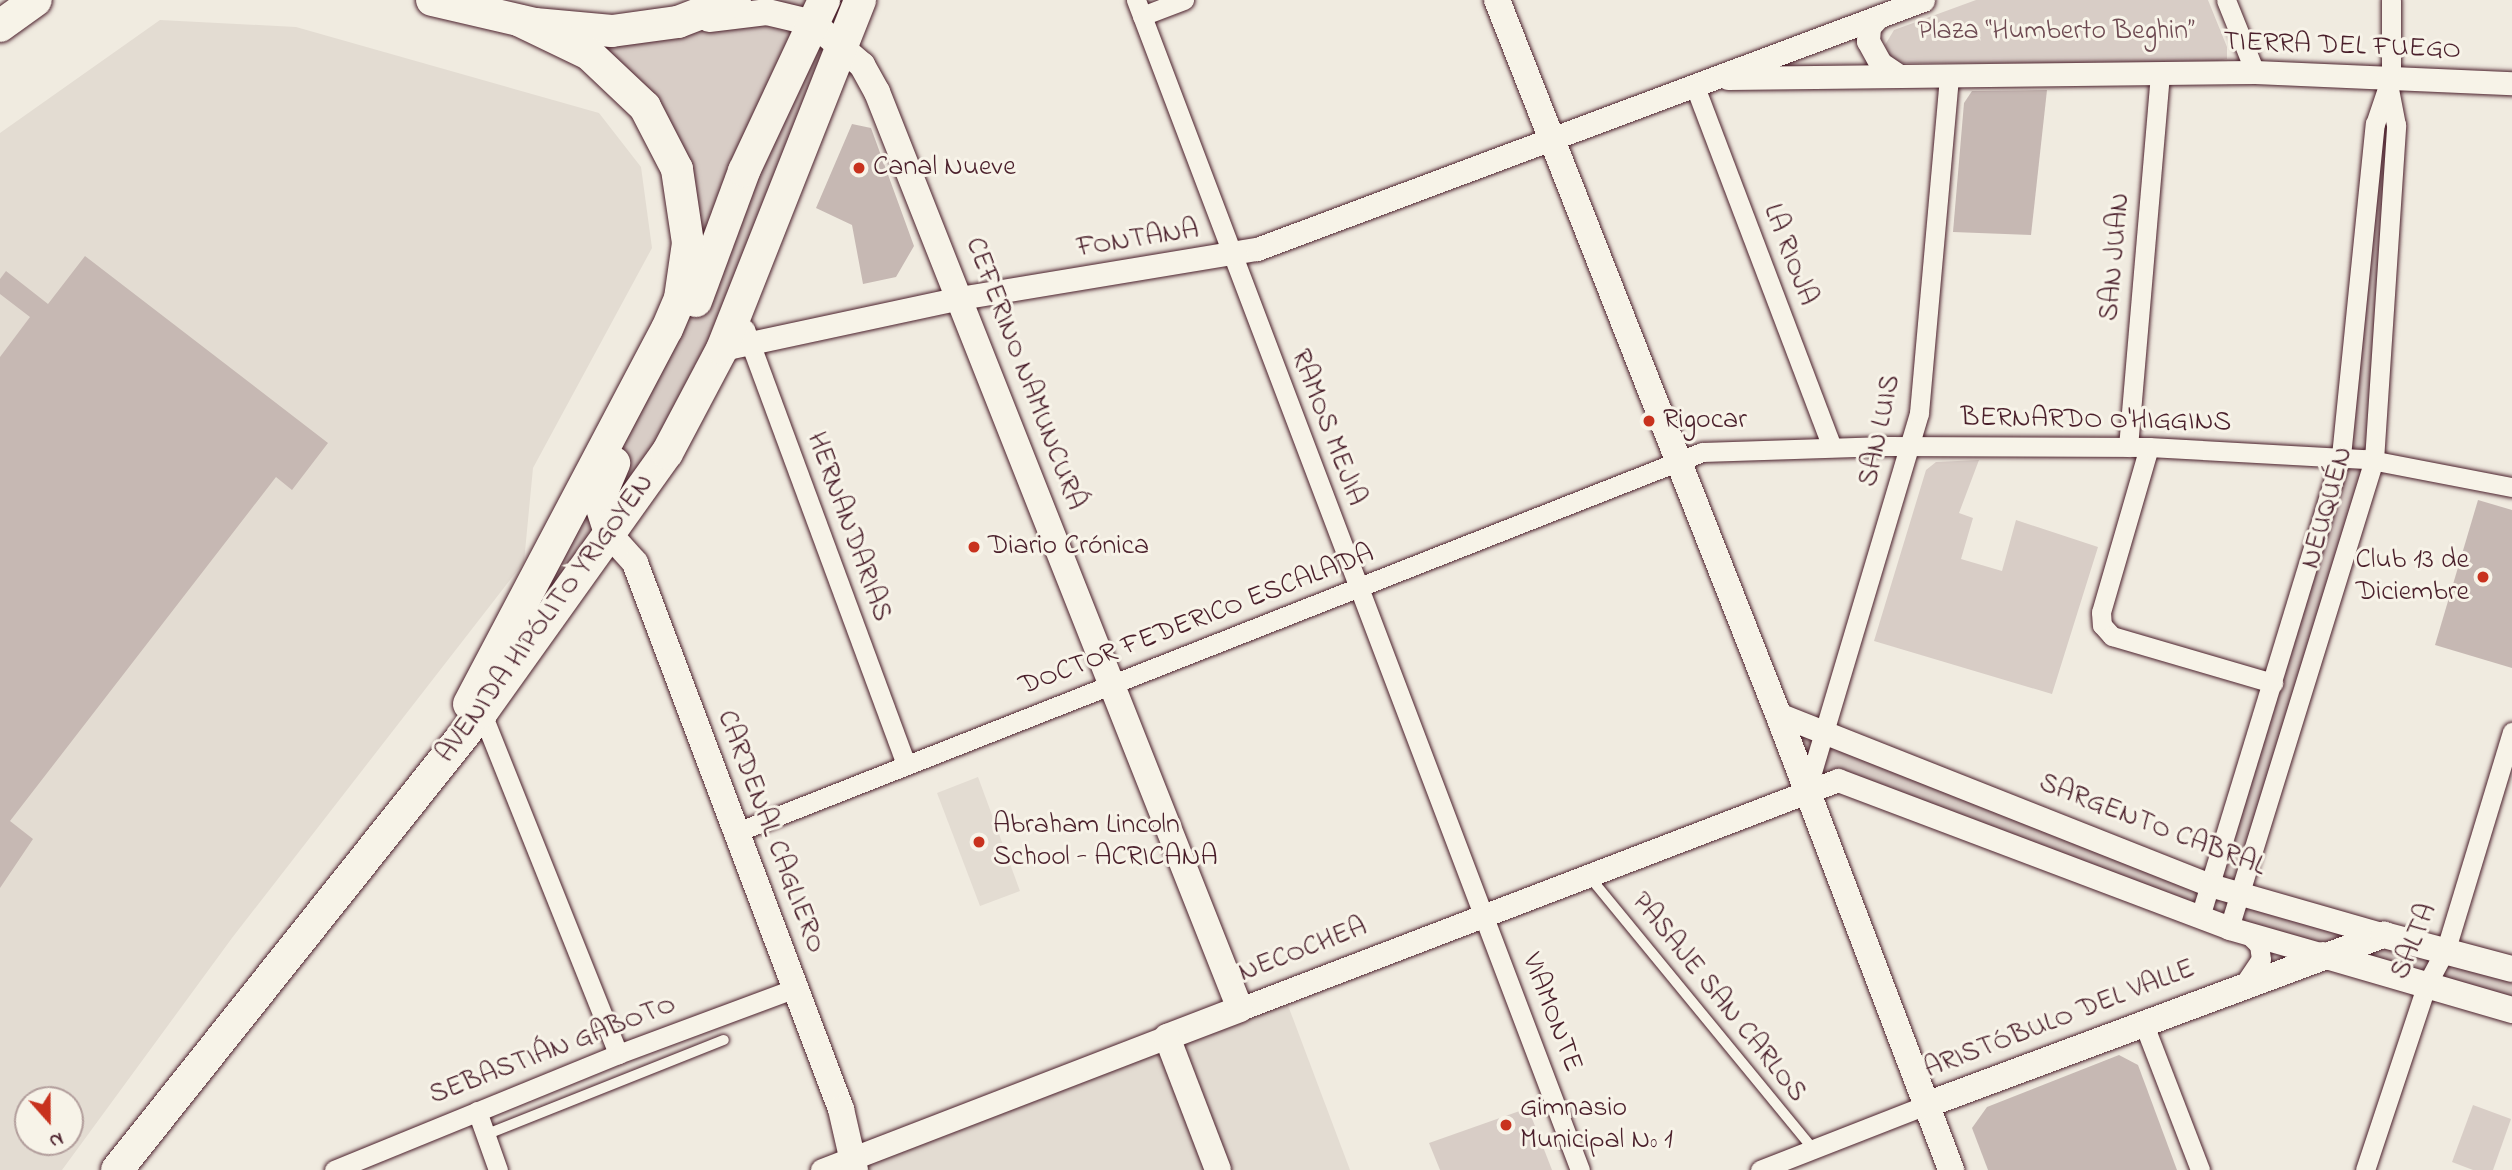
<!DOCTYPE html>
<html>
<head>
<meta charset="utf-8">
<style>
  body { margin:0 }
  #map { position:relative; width:2512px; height:1170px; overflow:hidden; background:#f0ebe0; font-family:"Indie Flower",sans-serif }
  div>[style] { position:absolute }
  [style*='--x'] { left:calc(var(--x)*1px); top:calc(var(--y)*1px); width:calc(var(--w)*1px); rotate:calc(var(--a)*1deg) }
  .built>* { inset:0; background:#e3dcd2 }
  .green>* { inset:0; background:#d8cdc6 }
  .building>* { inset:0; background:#c6b8b3 }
  .roads { filter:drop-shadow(0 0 2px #4a1f2b) drop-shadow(0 0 2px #4a1f2b) }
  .service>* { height:10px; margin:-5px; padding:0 5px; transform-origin:5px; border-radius:5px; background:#f7f3e8 }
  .minor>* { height:19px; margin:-9.5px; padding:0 9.5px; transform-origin:9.5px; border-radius:9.5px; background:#f7f3e8 }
  .tertiary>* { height:23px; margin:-11.5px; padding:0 11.5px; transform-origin:11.5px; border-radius:11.5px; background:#f7f3e8 }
  .secondary>* { height:26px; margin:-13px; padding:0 13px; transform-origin:13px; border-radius:13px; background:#f7f3e8 }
  .trunk>* { height:32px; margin:-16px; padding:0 16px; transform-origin:16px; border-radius:16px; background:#f7f3e8 }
  .dots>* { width:19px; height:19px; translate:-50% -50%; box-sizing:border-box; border:4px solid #f7f3e8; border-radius:50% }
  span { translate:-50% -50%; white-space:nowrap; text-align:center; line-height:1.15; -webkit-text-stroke:6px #f7f3e8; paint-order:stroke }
  .park-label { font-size:28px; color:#6e4a52 }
  .street-label { font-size:28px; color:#4a1f2b }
  .poi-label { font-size:28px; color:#4a1f2b }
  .left { translate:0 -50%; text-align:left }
  .right { translate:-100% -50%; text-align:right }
  .north { position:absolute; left:14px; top:1086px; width:70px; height:70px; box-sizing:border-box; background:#f7f3e8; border:2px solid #b29e9c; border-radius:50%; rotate:159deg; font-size:19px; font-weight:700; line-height:28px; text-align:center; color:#4a1f2b }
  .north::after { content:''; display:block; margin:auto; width:24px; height:32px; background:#c8321e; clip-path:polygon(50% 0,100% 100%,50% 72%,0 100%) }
</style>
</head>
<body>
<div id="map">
  <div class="built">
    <i style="clip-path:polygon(evenodd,160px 20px,296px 27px,599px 113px,641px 167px,652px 248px,533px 468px,524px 562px,232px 938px,62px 1170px,0 1170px,0 133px,160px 20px,28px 1100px,70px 1100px,70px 1142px,28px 1142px,28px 1100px)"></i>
    <i style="clip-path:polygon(978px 777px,1020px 891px,980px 906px,937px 793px)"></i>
    <i style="clip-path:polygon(1283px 992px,1350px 1170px,822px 1170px)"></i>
  </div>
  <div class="green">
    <i style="clip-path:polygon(735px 0,860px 0,722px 349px,482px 712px,667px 329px,683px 192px,575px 30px)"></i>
    <i style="clip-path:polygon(1976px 0,2208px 0,2227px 47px,2227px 59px,2208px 63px,1892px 63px,1885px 45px,1894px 30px)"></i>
    <i style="clip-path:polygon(2388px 88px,2374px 460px,2239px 895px,2512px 969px,2512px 1010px,2323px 955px,1838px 780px,1807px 789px,1778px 714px,2210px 885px,2341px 456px)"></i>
    <i style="clip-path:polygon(1979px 460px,1959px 513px,1973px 518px,1961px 559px,2002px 571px,2016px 520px,2098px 547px,2052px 694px,1874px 641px,1926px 470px,1936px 462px)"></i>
    <i style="clip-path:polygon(2473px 1105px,2511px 1119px,2493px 1170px,2473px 1170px,2452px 1162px)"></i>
    <i style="clip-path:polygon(1528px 1108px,1552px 1170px,1440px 1170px,1429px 1143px)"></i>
  </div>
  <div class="building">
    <i style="clip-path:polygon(2047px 90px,2031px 235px,1953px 232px,1964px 103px,1972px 91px)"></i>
    <i style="clip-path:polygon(852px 124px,871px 128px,914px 246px,896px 277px,863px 284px,852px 225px,816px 208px)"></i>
    <i style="clip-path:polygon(85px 256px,328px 443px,292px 490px,276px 477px,10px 821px,33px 839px,0 888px,0 357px,30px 317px,0 294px,0 279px,6px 271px,48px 304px)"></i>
    <i style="clip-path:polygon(2478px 500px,2512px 510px,2512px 668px,2435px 645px)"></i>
    <i style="clip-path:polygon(2119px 1055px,2138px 1065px,2177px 1170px,1988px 1170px,1972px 1128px,1987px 1107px)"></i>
  </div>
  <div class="roads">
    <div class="service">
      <i style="--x:1588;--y:875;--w:355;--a:50.6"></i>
      <i style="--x:485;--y:1135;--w:257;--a:-21.7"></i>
    </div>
    <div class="minor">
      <i style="--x:1136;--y:0;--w:1251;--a:69.22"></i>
      <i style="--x:2226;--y:0;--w:78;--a:68.1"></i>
      <i style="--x:1142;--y:16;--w:45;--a:-20.9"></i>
      <i style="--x:1694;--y:84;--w:388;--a:69.2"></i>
      <i style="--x:745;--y:329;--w:464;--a:69.7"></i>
      <i style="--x:2128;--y:447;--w:375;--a:-85.1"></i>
      <i style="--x:2149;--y:447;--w:172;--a:106.2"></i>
      <i style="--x:2101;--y:612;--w:13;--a:86"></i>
      <i style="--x:2102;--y:625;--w:15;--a:48"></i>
      <i style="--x:2112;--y:636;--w:168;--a:16.3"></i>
      <i style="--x:479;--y:706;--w:375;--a:68.2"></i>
      <i style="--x:1807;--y:789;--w:392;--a:-73.4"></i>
      <i style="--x:1919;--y:413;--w:340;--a:-84.9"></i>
      <i style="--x:737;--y:832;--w:1037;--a:-21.49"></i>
      <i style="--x:1702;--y:452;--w:184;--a:-1.9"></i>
      <i style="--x:1886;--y:446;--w:263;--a:0.2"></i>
      <i style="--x:2149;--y:447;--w:217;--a:3.2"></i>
      <i style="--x:2366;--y:459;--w:149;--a:10.9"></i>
      <i style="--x:2200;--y:917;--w:482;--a:-73"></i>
      <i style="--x:2341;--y:456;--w:334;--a:-84.2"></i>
      <i style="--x:2375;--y:124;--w:50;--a:-71.2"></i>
      <i style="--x:2391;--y:77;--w:77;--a:-90"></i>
      <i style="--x:2229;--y:928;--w:490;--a:-72.8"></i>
      <i style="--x:2374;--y:460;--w:336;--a:-86.2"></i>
      <i style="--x:2396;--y:125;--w:37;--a:-101"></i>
      <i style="--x:2244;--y:984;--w:30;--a:-56"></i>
      <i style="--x:2261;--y:959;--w:14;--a:-98"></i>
      <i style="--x:2259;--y:945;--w:16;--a:-135"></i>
      <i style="--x:2143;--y:1022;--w:159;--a:68.9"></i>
      <i style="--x:477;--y:1111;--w:63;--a:70.4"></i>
      <i style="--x:334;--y:1170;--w:307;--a:-22.2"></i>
      <i style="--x:618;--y:1054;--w:189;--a:-20.4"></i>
      <i style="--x:1760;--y:1170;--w:178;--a:-21.4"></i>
      <i style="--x:2365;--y:1170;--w:196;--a:-71.6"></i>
      <i style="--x:2427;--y:984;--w:40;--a:-62"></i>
      <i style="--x:2446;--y:949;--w:227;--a:-73.1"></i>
    </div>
    <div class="tertiary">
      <i style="--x:1878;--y:17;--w:13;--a:132"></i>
      <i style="--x:1869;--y:27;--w:14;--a:94"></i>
      <i style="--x:1868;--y:41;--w:25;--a:61"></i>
      <i style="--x:1880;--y:63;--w:22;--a:34"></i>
      <i style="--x:1728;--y:78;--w:527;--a:-0.65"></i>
      <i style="--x:2255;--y:72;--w:257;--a:2.5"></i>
      <i style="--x:722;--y:349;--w:243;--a:-12.1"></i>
      <i style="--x:960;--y:298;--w:301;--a:-9.4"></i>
      <i style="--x:1257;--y:249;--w:711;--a:-20.5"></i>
      <i style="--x:1778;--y:714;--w:465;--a:21.6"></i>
      <i style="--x:2210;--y:885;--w:181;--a:16"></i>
      <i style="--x:1240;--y:1009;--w:640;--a:-20.95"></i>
      <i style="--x:1838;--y:780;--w:418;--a:20.7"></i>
      <i style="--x:2229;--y:928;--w:98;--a:16"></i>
      <i style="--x:822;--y:1170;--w:370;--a:-21.1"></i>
    </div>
    <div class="secondary">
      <i style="--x:1497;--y:0;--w:767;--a:68.52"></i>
      <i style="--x:1778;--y:714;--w:488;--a:69.2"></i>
      <i style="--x:709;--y:19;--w:58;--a:-6.9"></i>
      <i style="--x:767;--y:12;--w:47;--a:13.4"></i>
      <i style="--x:813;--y:23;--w:65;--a:40.6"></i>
      <i style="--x:862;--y:65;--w:31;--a:61"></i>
      <i style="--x:877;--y:92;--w:986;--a:68.4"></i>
      <i style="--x:1240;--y:1009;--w:78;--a:159"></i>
      <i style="--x:1167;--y:1037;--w:142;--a:69"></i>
      <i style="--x:611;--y:536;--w:36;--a:48"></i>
      <i style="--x:635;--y:563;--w:584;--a:69.33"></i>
      <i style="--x:841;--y:1109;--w:63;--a:77.1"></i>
      <i style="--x:2323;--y:955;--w:197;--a:16.2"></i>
      <i style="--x:1926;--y:1105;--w:489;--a:-20.4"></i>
      <i style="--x:2384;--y:935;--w:132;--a:14.9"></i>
    </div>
    <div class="trunk">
      <i style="--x:432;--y:0;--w:106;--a:13.1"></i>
      <i style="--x:535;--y:24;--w:77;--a:5.2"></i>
      <i style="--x:612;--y:31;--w:67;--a:-7.8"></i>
      <i style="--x:678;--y:22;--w:61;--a:-21.1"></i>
      <i style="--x:0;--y:26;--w:44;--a:-35.8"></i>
      <i style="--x:696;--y:301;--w:139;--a:-69.7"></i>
      <i style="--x:744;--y:171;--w:189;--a:-64.9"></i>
      <i style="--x:611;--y:536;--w:39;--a:-108"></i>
      <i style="--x:599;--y:499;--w:39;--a:-67"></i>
      <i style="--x:469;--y:704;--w:424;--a:-62.2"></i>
      <i style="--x:667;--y:329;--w:34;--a:-67"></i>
      <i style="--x:680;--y:298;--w:56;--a:-81.7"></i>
      <i style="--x:688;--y:243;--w:75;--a:-98.5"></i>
      <i style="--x:677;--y:169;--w:70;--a:-117.3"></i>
      <i style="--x:645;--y:107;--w:77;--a:-136.6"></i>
      <i style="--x:589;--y:54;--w:76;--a:-154.4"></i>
      <i style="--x:117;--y:1170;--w:586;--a:-51.45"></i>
      <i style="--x:482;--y:712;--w:318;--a:-54.5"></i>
      <i style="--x:667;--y:453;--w:118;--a:-62.1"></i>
      <i style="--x:722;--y:349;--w:375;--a:-68.4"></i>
    </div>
  </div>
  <div class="dots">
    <i style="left:859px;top:168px;background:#c8321e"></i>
    <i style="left:1649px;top:421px;background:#c8321e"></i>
    <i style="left:974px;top:547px;background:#c8321e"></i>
    <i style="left:2483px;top:577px;background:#c8321e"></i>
    <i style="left:979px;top:842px;background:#c8321e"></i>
    <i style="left:1506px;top:1125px;background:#c8321e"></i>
  </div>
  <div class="park-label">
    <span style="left:2056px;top:32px">Plaza “Humberto Beghin”</span>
  </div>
  <div class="street-label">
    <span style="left:2342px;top:47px;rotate:2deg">TIERRA DEL FUEGO</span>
    <span style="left:1138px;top:240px;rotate:-9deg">FONTANA</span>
    <span style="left:1789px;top:255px;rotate:69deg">LA RIOJA</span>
    <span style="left:2116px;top:257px;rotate:-85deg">SAN JUAN</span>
    <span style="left:1024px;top:374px;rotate:69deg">CEFERINO NAMUNCURÁ</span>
    <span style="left:2096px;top:421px;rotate:1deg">BERNARDO O'HIGGINS</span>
    <span style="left:1327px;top:428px;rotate:69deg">RAMOS MEJIA</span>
    <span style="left:1881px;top:431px;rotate:-78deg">SAN LUIS</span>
    <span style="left:2328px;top:508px;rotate:-74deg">NEUQUÉN</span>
    <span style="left:848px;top:527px;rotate:70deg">HERNANDARIAS</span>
    <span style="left:546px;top:619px;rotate:-54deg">AVENIDA HIPÓLITO YRIGOYEN</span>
    <span style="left:1197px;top:621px;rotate:-21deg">DOCTOR FEDERICO ESCALADA</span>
    <span style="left:2152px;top:826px;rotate:21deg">SARGENTO CABRAL</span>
    <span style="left:770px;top:832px;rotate:69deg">CARDENAL CAGLIERO</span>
    <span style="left:2415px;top:942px;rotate:-68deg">SALTA</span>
    <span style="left:1303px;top:951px;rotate:-21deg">NECOCHEA</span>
    <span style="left:1718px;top:998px;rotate:51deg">PASAJE SAN CARLOS</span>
    <span style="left:1551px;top:1013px;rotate:69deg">VIAMONTE</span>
    <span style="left:2060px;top:1020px;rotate:-21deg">ARISTÓBULO DEL VALLE</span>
    <span style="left:553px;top:1051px;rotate:-21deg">SEBASTIÁN GABOTO</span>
  </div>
  <div class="poi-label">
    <span class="left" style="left:873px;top:168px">Canal Nueve</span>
    <span class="left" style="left:1663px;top:421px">Rigocar</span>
    <span class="left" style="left:988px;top:547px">Diario Crónica</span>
    <span class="right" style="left:2469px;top:577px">Club 13 de<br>Diciembre</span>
    <span class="left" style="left:993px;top:842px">Abraham Lincoln<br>School - ACRICANA</span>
    <span class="left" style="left:1520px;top:1125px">Gimnasio<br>Municipal Nº 1</span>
  </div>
  <div class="north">N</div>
</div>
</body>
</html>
